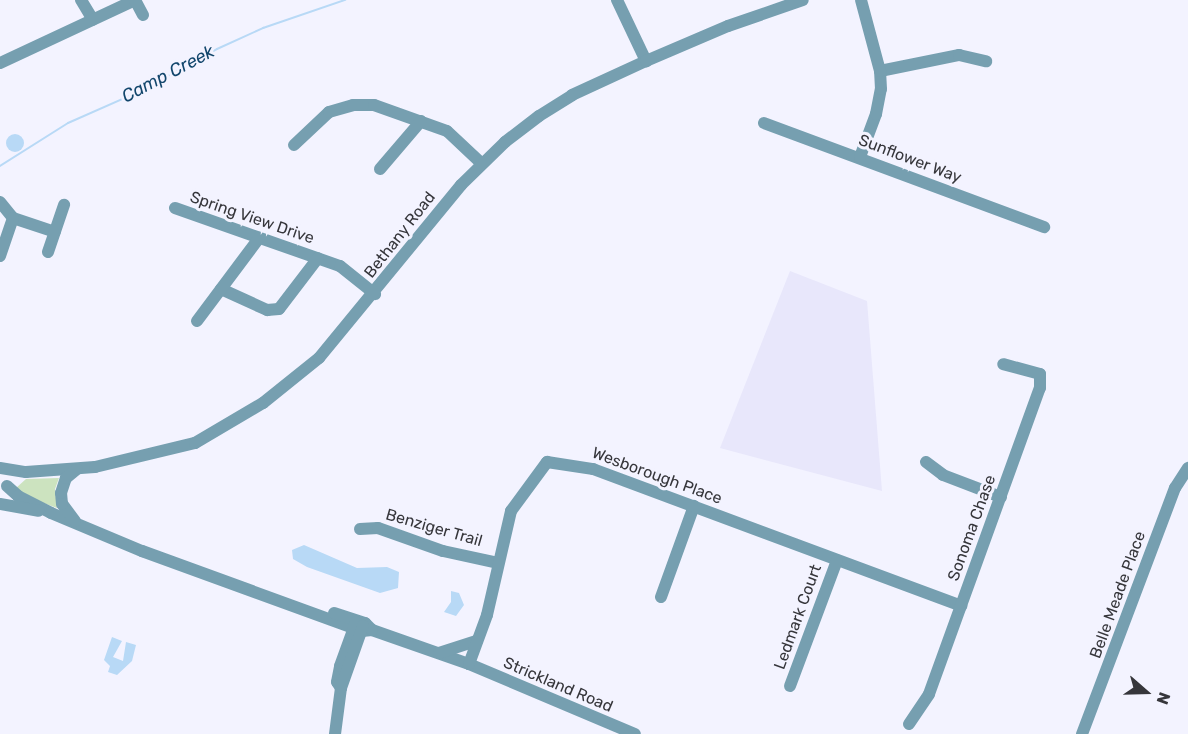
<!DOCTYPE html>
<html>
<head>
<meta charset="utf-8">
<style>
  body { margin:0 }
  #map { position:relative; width:1188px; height:734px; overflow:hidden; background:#f3f3ff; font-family:Rubik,sans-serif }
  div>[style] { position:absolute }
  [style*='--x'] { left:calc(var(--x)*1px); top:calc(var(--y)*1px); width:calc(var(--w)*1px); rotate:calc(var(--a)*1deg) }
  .built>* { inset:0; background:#e8e7fb }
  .green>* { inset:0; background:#cce3bf }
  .water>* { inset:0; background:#b8d9f6 }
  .round { border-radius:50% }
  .stream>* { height:2px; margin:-1px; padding:0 1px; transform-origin:1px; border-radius:1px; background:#b8d9f6 }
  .minor>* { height:12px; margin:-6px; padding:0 6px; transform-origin:6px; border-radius:6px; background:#769fb0 }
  span { translate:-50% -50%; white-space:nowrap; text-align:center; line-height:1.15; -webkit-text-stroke:6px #f3f3ff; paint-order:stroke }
  .street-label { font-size:16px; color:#36363b }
  .water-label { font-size:18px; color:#12466c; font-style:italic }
  .north { position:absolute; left:1116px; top:662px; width:60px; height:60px; -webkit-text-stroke:4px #f3f3ff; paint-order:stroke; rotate:110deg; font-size:16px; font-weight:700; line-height:24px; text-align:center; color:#36363b }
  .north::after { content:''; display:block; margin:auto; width:21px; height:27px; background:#36363b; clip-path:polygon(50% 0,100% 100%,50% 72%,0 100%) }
</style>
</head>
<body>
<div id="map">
  <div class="built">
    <i style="clip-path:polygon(790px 271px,867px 301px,882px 491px,720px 448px)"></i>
  </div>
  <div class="green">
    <i style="clip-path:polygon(59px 478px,55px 489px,57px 508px,30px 498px,16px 488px,26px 479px)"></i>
  </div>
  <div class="water">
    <i class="round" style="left:6px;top:134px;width:18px;height:18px"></i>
    <i style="clip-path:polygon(304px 545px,357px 568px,387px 567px,399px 572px,398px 588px,380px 593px,307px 567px,293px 559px,292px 550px)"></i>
    <i style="clip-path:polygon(451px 591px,459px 593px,464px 605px,456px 616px,444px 612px,451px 602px)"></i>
    <i style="clip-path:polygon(112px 637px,122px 641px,113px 657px,123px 661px,126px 642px,136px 645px,132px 661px,117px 675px,108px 672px,110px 666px,104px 660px)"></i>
  </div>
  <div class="stream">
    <i style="--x:0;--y:166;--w:80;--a:-32.3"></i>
    <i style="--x:68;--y:123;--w:74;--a:-23.8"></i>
    <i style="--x:136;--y:93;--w:92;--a:-28.5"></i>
    <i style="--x:217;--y:49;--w:51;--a:-24.5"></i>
    <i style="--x:263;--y:28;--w:87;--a:-18.9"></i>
  </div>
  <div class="minor">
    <i style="--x:81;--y:0;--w:23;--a:59"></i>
    <i style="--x:617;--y:0;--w:68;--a:64.6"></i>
    <i style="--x:0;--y:63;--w:149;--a:-25"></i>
    <i style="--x:135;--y:0;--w:17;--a:62"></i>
    <i style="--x:880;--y:71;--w:81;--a:-11.4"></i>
    <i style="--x:959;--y:55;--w:28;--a:13"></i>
    <i style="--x:764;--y:123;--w:299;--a:20.4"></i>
    <i style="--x:294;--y:145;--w:48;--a:-43.3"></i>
    <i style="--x:329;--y:112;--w:25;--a:-16"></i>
    <i style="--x:353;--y:105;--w:21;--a:0"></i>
    <i style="--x:374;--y:105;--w:77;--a:19.6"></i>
    <i style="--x:447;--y:131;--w:47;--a:43.3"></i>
    <i style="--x:860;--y:157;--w:46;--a:-69.6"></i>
    <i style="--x:876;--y:114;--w:25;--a:-79"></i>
    <i style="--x:881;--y:89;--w:18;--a:-93"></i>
    <i style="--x:880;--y:71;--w:73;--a:-105"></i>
    <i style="--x:380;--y:169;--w:63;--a:-49.5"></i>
    <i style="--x:0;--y:202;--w:21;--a:51"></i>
    <i style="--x:13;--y:218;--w:44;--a:18.4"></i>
    <i style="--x:175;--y:208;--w:175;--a:19.4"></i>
    <i style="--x:340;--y:266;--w:45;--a:38.7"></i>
    <i style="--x:48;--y:252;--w:50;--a:-71.2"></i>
    <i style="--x:0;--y:256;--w:40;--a:-71.1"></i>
    <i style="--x:221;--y:289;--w:51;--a:24.5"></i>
    <i style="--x:267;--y:310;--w:12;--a:-5"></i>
    <i style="--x:279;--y:309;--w:64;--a:-52.6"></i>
    <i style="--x:197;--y:321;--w:104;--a:-53.2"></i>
    <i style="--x:926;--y:462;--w:21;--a:37"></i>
    <i style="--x:943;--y:475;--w:62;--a:20.8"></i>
    <i style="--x:0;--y:468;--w:26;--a:9"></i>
    <i style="--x:26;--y:472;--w:69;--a:-4.1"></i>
    <i style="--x:95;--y:467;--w:103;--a:-13.5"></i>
    <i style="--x:195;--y:443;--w:79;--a:-30.5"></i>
    <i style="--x:263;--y:403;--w:72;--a:-38.8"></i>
    <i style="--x:319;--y:358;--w:224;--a:-50.6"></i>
    <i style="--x:461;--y:185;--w:62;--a:-44.3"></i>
    <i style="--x:505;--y:142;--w:43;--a:-37.4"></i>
    <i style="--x:539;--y:116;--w:39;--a:-32"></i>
    <i style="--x:572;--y:95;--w:81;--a:-24.7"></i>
    <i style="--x:646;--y:61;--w:89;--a:-23.1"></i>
    <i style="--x:728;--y:26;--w:79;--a:-19.1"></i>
    <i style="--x:7;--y:486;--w:15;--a:42"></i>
    <i style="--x:18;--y:496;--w:37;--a:27"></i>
    <i style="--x:51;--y:513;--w:99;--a:22.7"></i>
    <i style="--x:142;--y:551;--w:234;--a:20"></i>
    <i style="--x:362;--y:631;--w:10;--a:-6"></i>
    <i style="--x:372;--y:630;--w:103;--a:19.3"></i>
    <i style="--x:469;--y:664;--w:180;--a:22.9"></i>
    <i style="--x:0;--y:504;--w:39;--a:10"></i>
    <i style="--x:75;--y:521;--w:21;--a:-127"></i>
    <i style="--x:62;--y:504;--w:11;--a:-95"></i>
    <i style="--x:61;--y:493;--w:16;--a:-72"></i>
    <i style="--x:66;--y:478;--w:14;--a:-39"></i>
    <i style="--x:360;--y:529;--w:18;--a:-3"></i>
    <i style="--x:378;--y:528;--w:69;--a:19.5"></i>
    <i style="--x:443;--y:551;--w:56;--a:12.3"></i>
    <i style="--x:661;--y:597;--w:97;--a:-70.1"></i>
    <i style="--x:334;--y:613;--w:33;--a:18"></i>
    <i style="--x:365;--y:623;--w:10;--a:45"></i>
    <i style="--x:439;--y:653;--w:40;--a:-18"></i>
    <i style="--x:469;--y:664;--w:52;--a:-69.8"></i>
    <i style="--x:487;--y:615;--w:107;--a:-77"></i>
    <i style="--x:511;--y:511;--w:61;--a:-53.7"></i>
    <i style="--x:547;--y:462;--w:47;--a:8.7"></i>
    <i style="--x:593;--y:469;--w:393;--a:20.4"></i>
    <i style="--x:790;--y:686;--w:134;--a:-69.5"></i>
    <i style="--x:341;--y:688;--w:7;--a:-124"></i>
    <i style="--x:337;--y:682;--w:16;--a:-79"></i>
    <i style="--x:340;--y:666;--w:47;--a:-70"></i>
    <i style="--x:909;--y:724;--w:36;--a:-56"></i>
    <i style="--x:929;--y:694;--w:326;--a:-70.1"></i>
    <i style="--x:1040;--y:388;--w:14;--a:-90"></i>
    <i style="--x:1040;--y:374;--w:38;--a:-165"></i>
    <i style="--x:335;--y:734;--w:46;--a:-82.6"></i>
    <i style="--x:341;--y:688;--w:66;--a:-70.5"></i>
    <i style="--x:1082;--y:734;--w:263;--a:-69.3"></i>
    <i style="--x:1175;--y:488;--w:24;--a:-57"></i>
  </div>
  <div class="street-label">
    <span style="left:910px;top:159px;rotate:21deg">Sunflower Way</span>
    <span style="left:252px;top:218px;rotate:19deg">Spring View Drive</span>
    <span style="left:400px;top:235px;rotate:-52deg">Bethany Road</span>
    <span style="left:657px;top:476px;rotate:20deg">Wesborough Place</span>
    <span style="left:434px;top:528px;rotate:16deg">Benziger Trail</span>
    <span style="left:972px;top:528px;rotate:-70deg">Sonoma Chase</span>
    <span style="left:1118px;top:595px;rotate:-70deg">Belle Meade Place</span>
    <span style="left:798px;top:617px;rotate:-70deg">Ledmark Court</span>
    <span style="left:558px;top:685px;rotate:23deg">Strickland Road</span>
  </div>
  <div class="water-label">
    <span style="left:168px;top:74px;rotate:-28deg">Camp Creek</span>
  </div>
  <div class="north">N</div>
</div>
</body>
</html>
